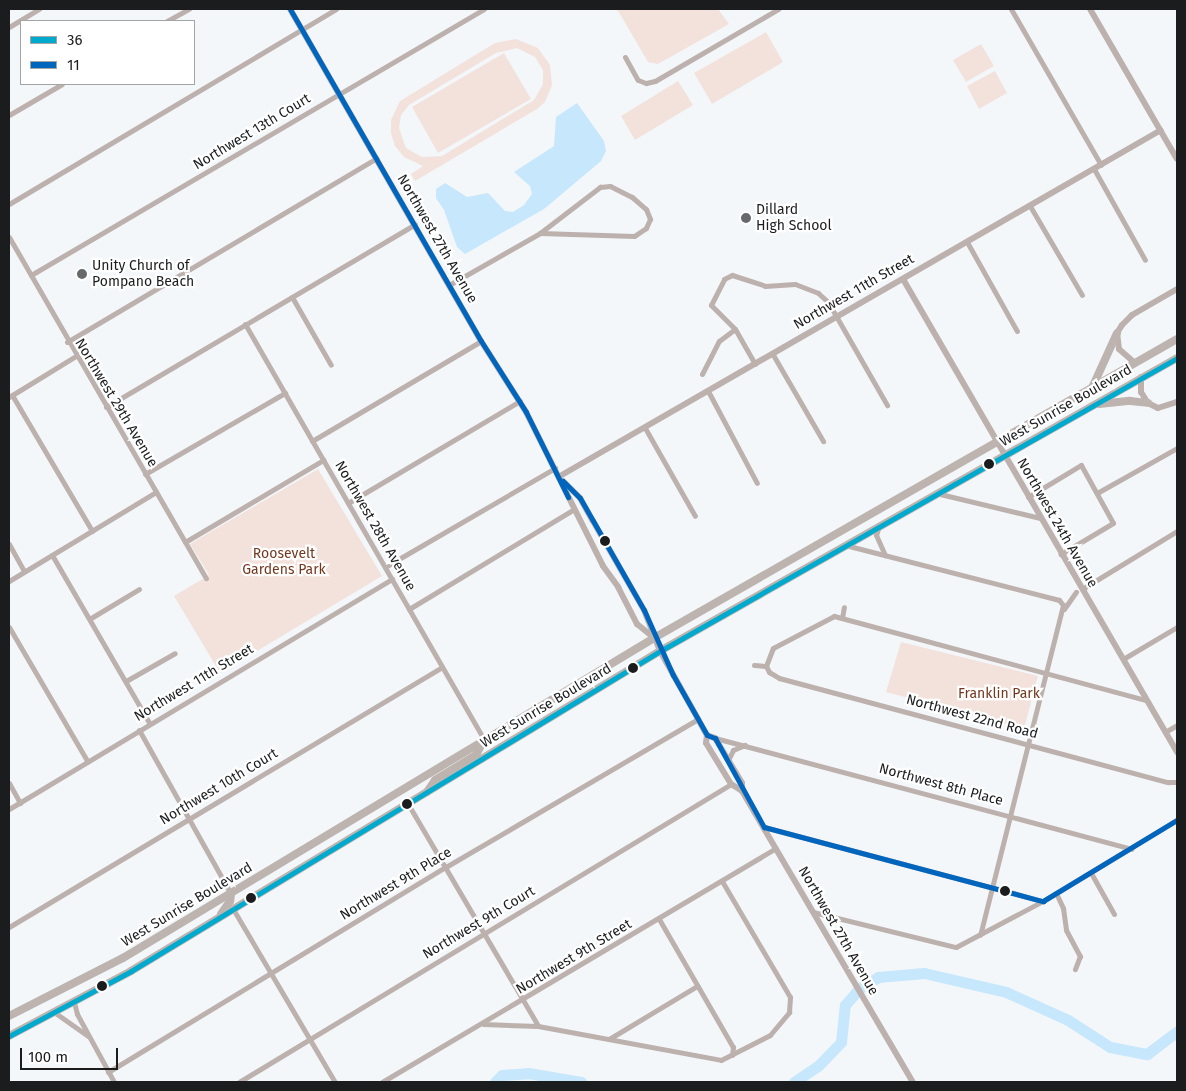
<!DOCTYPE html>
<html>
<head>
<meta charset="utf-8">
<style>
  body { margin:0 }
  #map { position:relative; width:1186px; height:1091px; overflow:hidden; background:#f3f7fa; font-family:"Fira Sans",sans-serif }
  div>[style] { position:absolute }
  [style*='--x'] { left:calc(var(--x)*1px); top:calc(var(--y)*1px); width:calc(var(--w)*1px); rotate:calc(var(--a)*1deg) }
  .green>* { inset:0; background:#f3e2dc }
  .water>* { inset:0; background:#c6e7fc }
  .river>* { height:11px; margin:-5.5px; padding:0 5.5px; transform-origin:5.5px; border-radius:5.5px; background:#c6e7fc }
  .minor>* { height:5px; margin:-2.5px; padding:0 2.5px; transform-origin:2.5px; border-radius:2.5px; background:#bdb1ae }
  .tertiary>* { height:6px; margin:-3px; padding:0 3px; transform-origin:3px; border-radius:3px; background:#bdb1ae }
  .primary>* { height:8px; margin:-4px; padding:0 4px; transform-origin:4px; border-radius:4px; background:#bdb4af }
  .bus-1>* { height:5px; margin:-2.5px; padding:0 2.5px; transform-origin:2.5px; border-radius:2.5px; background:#00a9ce }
  .bus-2>* { height:5px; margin:-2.5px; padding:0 2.5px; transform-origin:2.5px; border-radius:2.5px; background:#0065bd }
  .dots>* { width:14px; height:14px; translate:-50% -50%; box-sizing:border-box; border:2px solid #fff; border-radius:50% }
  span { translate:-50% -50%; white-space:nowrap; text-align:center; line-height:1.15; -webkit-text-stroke:4.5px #fff; paint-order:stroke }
  .street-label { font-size:14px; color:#1a1c1e }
  .poi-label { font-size:14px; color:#1a1c1e }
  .left { translate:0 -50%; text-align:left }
  .park-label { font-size:14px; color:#73381f }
  .frame { position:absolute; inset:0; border:10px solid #1a1c1e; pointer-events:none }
  .legend { position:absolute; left:20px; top:20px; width:175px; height:65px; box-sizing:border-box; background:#fff; border:1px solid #a3a4a5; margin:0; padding:6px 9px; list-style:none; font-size:15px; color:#1a1c1e }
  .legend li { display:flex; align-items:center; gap:10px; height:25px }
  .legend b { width:25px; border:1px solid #a3a4a5 }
  .scale { position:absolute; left:20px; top:1048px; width:98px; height:22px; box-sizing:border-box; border:2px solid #1a1c1e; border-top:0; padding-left:6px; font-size:15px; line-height:18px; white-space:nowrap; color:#1a1c1e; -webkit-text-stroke:4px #fff; paint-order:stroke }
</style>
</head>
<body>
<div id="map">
  <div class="green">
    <i style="clip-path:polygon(617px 9px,718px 9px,729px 24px,658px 64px,648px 62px)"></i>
    <i style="clip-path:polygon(766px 32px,783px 62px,712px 104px,694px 73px)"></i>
    <i style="clip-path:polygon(evenodd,516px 39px,538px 48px,550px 65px,552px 85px,545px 102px,537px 109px,415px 181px,411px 174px,423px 166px,404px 157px,395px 146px,391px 133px,391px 120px,400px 101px,495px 43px,516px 39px,517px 48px,535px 57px,543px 70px,543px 84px,534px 100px,442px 156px,422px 157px,406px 148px,399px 128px,401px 115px,409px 105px,496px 53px,517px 48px)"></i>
    <i style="clip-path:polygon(981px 44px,994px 66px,966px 82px,953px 60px)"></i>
    <i style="clip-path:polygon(504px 53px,531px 99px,438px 153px,412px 107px)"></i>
    <i style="clip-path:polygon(995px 71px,1007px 93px,979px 109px,967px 86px)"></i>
    <i style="clip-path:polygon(678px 81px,693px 105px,635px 140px,621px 116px)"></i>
    <i style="clip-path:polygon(318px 469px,382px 576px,220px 673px,174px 596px,209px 575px,190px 544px)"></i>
    <i style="clip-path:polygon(901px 642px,1038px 676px,1024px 729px,886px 692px)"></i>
  </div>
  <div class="water">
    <i style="clip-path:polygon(577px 103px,604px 141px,606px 151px,601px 161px,544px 209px,465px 254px,457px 247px,444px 210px,436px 198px,436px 189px,445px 183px,467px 197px,488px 193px,505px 211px,513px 212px,524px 205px,532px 194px,530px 186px,514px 172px,554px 146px,556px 117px)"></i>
  </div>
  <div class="river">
    <i style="--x:495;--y:1082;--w:10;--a:-45"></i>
    <i style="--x:502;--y:1075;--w:26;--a:-4"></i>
    <i style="--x:528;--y:1073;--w:54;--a:9.6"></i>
    <i style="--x:794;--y:1082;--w:29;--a:-34"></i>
    <i style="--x:818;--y:1066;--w:33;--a:-46"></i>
    <i style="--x:841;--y:1042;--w:37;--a:-84"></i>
    <i style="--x:845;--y:1005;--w:23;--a:-49"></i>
    <i style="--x:860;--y:988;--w:21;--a:-31"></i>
    <i style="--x:878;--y:977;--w:46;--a:-5"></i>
    <i style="--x:924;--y:973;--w:84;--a:13"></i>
    <i style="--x:1006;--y:992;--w:68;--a:24.3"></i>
    <i style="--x:1068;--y:1020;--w:50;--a:32.7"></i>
    <i style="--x:1110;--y:1047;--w:38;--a:11"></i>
    <i style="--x:1147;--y:1054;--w:38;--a:-37"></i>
  </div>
  <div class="minor">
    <i style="--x:1011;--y:9;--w:180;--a:60"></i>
    <i style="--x:167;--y:21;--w:25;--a:-29"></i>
    <i style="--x:9;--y:27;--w:35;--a:-31"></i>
    <i style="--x:625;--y:57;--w:26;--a:61"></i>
    <i style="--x:638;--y:80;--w:9;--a:21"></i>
    <i style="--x:646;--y:83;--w:9;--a:-13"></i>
    <i style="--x:655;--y:81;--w:143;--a:-30.3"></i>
    <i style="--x:9;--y:115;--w:61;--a:-30.3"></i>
    <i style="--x:1094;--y:169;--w:104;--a:60.7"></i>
    <i style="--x:9;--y:204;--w:381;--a:-30.8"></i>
    <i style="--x:1030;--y:206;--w:103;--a:59.7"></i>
    <i style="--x:9;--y:237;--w:394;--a:60"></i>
    <i style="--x:967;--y:242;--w:102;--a:60.7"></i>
    <i style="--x:31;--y:275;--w:525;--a:-30.42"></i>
    <i style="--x:449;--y:285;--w:105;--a:-29.7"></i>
    <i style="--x:540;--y:233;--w:76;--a:-37.5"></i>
    <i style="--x:600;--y:187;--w:10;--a:-6"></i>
    <i style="--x:610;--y:186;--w:25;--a:27"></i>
    <i style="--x:632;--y:197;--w:18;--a:41"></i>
    <i style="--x:646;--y:209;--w:11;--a:68"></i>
    <i style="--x:650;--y:219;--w:10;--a:114"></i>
    <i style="--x:646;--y:228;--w:14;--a:146"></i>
    <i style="--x:634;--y:236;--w:94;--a:-178.2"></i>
    <i style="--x:292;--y:297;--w:78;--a:60.2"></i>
    <i style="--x:245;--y:324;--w:480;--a:60.1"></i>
    <i style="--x:67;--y:342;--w:360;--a:-30.7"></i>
    <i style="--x:772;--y:353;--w:102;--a:59.9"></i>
    <i style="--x:755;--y:364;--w:40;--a:-119.7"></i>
    <i style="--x:735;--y:329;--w:34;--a:-135"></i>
    <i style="--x:711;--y:305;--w:29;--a:-63"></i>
    <i style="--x:724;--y:279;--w:9;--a:-27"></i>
    <i style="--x:732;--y:275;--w:35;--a:18"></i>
    <i style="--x:765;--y:286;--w:30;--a:-4"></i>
    <i style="--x:795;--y:284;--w:25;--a:21"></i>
    <i style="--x:818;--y:293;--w:13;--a:42"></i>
    <i style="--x:828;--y:302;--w:119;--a:60.2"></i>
    <i style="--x:702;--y:374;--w:37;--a:-63"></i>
    <i style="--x:719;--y:341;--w:20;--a:-37"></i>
    <i style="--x:708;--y:391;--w:104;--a:62"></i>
    <i style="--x:12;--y:395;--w:158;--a:59.5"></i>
    <i style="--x:9;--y:397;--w:79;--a:-31.5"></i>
    <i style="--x:106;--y:407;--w:359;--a:-30.6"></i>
    <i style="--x:645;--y:428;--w:101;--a:60.4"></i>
    <i style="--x:312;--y:441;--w:196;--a:-30.6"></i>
    <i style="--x:145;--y:474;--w:162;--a:-30.1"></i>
    <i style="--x:1097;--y:493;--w:92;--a:-29.4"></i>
    <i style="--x:940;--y:494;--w:103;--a:13.5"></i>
    <i style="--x:1028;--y:497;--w:62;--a:-31.1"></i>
    <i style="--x:1081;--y:465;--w:66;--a:61.1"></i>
    <i style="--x:1113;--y:523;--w:61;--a:149.2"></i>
    <i style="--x:348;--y:503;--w:200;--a:-30.7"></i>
    <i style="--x:878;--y:529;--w:6;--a:108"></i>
    <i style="--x:876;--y:535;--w:22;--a:66"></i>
    <i style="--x:185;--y:542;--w:161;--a:-30.7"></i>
    <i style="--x:9;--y:544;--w:31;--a:61"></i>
    <i style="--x:849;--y:546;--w:217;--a:14.4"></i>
    <i style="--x:1059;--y:600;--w:6;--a:51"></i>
    <i style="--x:1063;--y:605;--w:340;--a:104.1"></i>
    <i style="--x:52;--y:555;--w:195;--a:59.9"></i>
    <i style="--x:385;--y:567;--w:197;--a:-30.2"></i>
    <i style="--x:9;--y:581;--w:172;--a:-31.2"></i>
    <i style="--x:1082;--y:589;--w:111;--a:-31.4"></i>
    <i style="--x:409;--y:609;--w:193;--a:-31.2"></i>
    <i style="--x:1064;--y:609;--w:21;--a:-55"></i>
    <i style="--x:91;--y:618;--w:56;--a:-31.1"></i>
    <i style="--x:842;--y:618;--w:11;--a:-80"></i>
    <i style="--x:9;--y:627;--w:156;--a:59.7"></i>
    <i style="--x:1123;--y:659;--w:63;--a:-30.7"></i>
    <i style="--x:754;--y:665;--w:12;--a:5"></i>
    <i style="--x:766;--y:666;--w:7;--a:63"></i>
    <i style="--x:769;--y:672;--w:12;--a:31"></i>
    <i style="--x:779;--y:678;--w:403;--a:15"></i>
    <i style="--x:1168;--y:782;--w:9;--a:0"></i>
    <i style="--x:766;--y:666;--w:19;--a:-69"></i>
    <i style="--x:773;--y:648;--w:69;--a:-27.7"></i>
    <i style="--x:834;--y:616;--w:323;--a:15.1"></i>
    <i style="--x:126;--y:681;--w:56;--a:-29.7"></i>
    <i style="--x:139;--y:730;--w:188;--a:60.7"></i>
    <i style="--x:1165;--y:732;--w:14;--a:-30"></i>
    <i style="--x:715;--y:738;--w:431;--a:14.9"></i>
    <i style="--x:728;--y:760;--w:11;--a:-63"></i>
    <i style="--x:733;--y:750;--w:13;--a:-23"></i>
    <i style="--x:9;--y:783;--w:23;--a:61"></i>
    <i style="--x:408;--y:804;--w:257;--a:59.6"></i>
    <i style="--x:9;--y:809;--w:447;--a:-31"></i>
    <i style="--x:764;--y:827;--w:289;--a:14.9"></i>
    <i style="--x:1091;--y:873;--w:47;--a:60.7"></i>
    <i style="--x:1056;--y:893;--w:17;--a:65"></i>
    <i style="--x:1063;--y:908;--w:22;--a:82"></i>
    <i style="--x:1066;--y:930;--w:30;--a:62"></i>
    <i style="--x:1080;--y:956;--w:14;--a:111"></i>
    <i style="--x:233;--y:909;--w:201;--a:59.5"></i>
    <i style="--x:813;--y:912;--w:147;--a:13.8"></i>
    <i style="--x:956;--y:947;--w:98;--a:-27.9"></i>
    <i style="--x:1043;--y:901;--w:157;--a:-31.2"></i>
    <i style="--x:659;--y:919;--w:148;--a:60"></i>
    <i style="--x:733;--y:1047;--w:8;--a:97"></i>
    <i style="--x:9;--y:927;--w:505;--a:-30.98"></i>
    <i style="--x:74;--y:1002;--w:12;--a:76"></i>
    <i style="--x:77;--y:1014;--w:77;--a:61.4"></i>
    <i style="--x:54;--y:1012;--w:42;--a:35.2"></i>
    <i style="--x:483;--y:1024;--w:55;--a:2.1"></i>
    <i style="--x:538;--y:1026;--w:186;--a:10.5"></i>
    <i style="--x:721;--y:1060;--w:55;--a:-27"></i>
    <i style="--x:770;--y:1035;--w:30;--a:-50"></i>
    <i style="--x:789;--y:1012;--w:15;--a:-86"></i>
    <i style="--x:790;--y:997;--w:134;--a:-120.4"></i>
    <i style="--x:609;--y:1039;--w:103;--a:-31.1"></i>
    <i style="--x:108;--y:1072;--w:393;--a:-31.3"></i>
    <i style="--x:444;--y:868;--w:294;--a:-30.4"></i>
    <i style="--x:239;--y:1082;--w:575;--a:-31.2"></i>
    <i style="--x:382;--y:1082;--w:458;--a:-30.7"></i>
  </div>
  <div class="tertiary">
    <i style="--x:290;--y:9;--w:383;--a:60.1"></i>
    <i style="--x:481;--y:341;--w:84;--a:57.6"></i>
    <i style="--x:526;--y:412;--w:172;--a:63.4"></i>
    <i style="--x:603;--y:566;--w:26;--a:54"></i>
    <i style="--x:618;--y:587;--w:42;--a:62.8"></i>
    <i style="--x:637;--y:624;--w:22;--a:39"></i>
    <i style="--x:1090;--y:9;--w:173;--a:59.9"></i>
    <i style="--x:903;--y:279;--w:547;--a:59.92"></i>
    <i style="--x:1135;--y:363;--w:21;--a:-139"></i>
    <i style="--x:1119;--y:349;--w:16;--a:-97"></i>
    <i style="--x:1117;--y:333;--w:9;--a:-58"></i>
    <i style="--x:1122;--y:325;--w:14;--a:-45"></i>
    <i style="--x:1132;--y:315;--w:52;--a:-30"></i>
    <i style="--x:1141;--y:377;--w:15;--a:90"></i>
    <i style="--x:1141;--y:392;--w:13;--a:58"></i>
    <i style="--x:1148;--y:403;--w:11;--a:27"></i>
    <i style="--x:1158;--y:408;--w:20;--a:-18"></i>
    <i style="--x:560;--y:476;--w:693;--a:-29.93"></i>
    <i style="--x:563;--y:481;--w:24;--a:45"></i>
    <i style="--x:580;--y:498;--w:26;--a:61"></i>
    <i style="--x:593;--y:521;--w:103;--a:60.2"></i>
    <i style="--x:644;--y:610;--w:44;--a:68.7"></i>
    <i style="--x:660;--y:651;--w:78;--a:60.8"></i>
    <i style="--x:698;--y:719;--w:18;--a:61"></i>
    <i style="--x:707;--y:735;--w:9;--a:21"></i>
    <i style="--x:715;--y:738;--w:52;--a:59"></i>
    <i style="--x:742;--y:783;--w:8;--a:90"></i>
    <i style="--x:742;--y:791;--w:338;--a:59.6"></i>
    <i style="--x:707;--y:735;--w:8;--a:97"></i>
    <i style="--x:706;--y:743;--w:48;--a:58.6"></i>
    <i style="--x:731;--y:784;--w:13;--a:32"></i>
  </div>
  <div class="primary">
    <i style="--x:1093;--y:386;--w:58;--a:-65.6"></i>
    <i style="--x:1099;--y:404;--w:31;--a:-6"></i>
    <i style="--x:1130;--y:401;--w:18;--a:6"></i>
    <i style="--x:427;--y:792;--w:14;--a:-56"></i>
    <i style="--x:435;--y:780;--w:48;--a:-31.4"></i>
    <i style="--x:476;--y:755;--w:17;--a:-62"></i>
    <i style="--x:221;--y:914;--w:16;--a:-55"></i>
    <i style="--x:230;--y:901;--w:6;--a:-81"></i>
    <i style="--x:9;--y:1016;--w:128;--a:-27"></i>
    <i style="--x:123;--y:958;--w:620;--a:-31.07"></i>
    <i style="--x:654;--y:638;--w:602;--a:-29.76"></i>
    <i style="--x:9;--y:1036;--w:138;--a:-28"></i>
    <i style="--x:131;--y:971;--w:618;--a:-31.17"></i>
    <i style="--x:660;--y:651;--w:594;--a:-29.54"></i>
  </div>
  <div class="bus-1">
    <i style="--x:9;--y:1036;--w:138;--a:-28"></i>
    <i style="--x:131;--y:971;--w:618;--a:-31.17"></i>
    <i style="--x:660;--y:651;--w:594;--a:-29.54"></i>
  </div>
  <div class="bus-2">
    <i style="--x:290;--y:9;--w:383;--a:60.1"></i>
    <i style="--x:481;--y:341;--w:84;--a:57.6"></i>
    <i style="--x:526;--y:412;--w:95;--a:63.7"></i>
    <i style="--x:563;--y:481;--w:24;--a:45"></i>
    <i style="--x:580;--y:498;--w:129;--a:60.3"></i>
    <i style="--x:644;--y:610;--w:71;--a:66"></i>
    <i style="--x:673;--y:675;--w:69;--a:60.5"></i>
    <i style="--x:707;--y:735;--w:9;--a:21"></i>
    <i style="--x:715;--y:738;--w:102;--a:61.2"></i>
    <i style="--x:764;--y:827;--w:289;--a:14.9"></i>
    <i style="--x:1043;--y:901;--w:157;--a:-31.2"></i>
  </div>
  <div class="dots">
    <i style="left:746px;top:218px;background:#66696b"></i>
    <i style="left:82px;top:274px;background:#66696b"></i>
    <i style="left:989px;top:464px;background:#1a1c1e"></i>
    <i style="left:605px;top:541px;background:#1a1c1e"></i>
    <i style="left:633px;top:668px;background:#1a1c1e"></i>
    <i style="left:407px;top:804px;background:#1a1c1e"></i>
    <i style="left:1005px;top:891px;background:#1a1c1e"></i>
    <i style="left:251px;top:898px;background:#1a1c1e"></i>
    <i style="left:102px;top:986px;background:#1a1c1e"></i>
  </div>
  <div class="street-label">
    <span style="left:252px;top:132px;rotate:-31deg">Northwest 13th Court</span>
    <span style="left:437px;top:239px;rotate:60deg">Northwest 27th Avenue</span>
    <span style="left:854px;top:292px;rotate:-30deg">Northwest 11th Street</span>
    <span style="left:116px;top:403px;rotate:59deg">Northwest 29th Avenue</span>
    <span style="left:1066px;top:406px;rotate:-30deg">West Sunrise Boulevard</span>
    <span style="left:1057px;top:523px;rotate:60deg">Northwest 24th Avenue</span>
    <span style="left:375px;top:526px;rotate:60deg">Northwest 28th Avenue</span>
    <span style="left:194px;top:683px;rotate:-31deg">Northwest 11th Street</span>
    <span style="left:546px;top:706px;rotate:-31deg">West Sunrise Boulevard</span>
    <span style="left:972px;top:717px;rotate:15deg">Northwest 22nd Road</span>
    <span style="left:941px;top:785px;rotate:15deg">Northwest 8th Place</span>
    <span style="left:219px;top:787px;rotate:-31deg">Northwest 10th Court</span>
    <span style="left:396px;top:884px;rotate:-31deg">Northwest 9th Place</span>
    <span style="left:187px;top:905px;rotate:-31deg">West Sunrise Boulevard</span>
    <span style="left:479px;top:923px;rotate:-31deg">Northwest 9th Court</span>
    <span style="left:838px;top:931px;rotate:60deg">Northwest 27th Avenue</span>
    <span style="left:574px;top:957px;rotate:-31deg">Northwest 9th Street</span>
  </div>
  <div class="poi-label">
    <span class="left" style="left:756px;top:218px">Dillard<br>High School</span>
    <span class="left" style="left:92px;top:274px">Unity Church of<br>Pompano Beach</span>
  </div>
  <div class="park-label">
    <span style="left:284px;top:562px">Roosevelt<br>Gardens Park</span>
    <span style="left:999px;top:694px">Franklin Park</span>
  </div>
  <div class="frame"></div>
  <ul class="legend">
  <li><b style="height:6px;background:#00a9ce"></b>36</li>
  <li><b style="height:6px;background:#0065bd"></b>11</li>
  </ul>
  <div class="scale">100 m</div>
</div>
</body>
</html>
